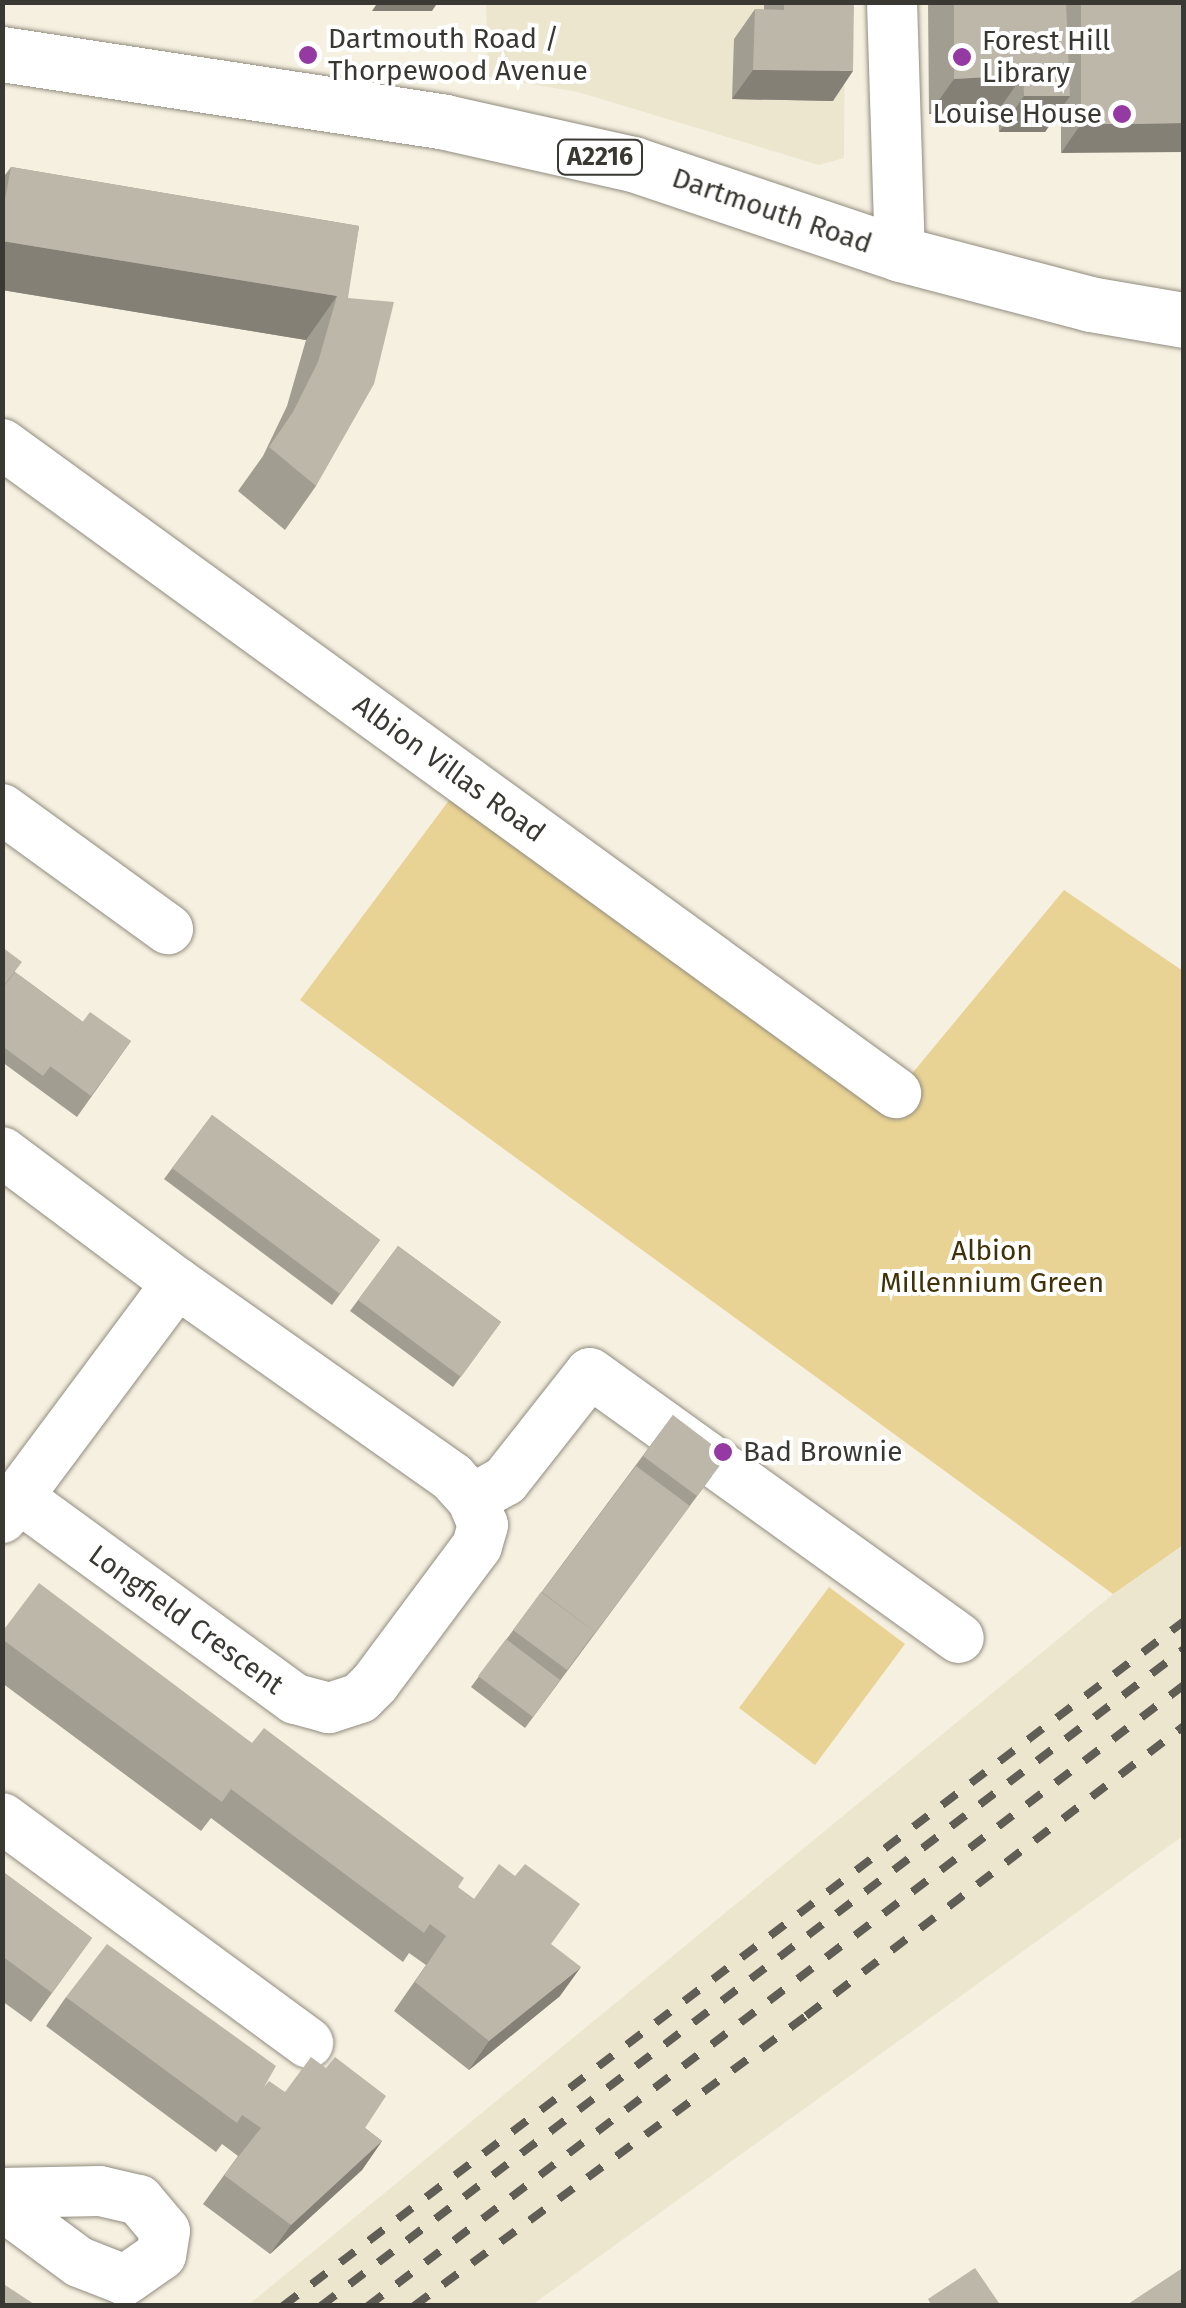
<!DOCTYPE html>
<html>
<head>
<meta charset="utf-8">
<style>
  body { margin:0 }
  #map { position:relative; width:1186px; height:2308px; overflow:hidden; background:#f5f0e0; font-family:"Fira Sans",sans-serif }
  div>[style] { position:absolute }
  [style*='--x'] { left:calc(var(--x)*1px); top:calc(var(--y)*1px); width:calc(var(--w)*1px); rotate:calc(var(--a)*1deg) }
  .built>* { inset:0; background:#ede6cf }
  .green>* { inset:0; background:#e9d394 }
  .roads { filter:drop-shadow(0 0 2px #918c7e) drop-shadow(0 0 2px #918c7e) }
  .street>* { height:50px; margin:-25px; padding:0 25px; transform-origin:25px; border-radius:25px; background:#fff }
  .primary>* { height:55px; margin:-27.5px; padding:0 27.5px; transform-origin:27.5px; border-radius:27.5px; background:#fff }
  .rail>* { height:8px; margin-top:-4px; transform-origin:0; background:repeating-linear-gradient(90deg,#605d55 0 18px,transparent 0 36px) }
  .wall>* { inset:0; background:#a29d91 }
  .shaded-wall>* { inset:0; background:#848076 }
  .building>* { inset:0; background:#bcb7a9 }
  .dots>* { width:28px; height:28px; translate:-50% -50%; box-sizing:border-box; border:5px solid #fff; border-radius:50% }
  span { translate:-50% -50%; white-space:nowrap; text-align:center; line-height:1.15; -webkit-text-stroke:8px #fff; paint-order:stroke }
  .shield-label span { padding:2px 8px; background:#fff; border:2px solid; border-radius:8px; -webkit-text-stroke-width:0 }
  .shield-label { font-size:25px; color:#3a3832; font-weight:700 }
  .poi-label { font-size:28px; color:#3a3832 }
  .left { translate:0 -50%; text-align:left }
  .right { translate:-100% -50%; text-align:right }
  .street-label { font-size:28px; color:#3a3832 }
  .park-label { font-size:28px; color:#403206 }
  .frame { position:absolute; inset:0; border:5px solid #3a3832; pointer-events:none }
</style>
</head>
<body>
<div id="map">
  <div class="built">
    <i style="clip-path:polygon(486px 3px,845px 3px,844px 158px,819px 165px,578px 92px,488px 77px)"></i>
    <i style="clip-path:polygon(1183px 1543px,1183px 1836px,532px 2305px,247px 2306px,1113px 1594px)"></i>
  </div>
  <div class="green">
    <i style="clip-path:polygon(450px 799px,881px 1111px,1064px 890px,1183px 971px,1183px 1545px,1113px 1594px,300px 1000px)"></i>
    <i style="clip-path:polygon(829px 1587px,905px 1644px,815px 1765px,739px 1708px)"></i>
  </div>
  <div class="roads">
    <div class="street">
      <i style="--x:892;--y:2;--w:252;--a:88.2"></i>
      <i style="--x:2;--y:444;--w:1105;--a:35.98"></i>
      <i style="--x:2;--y:809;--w:205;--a:35.9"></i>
      <i style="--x:2;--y:1152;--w:219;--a:36.8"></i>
      <i style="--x:177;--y:1283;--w:337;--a:35.2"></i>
      <i style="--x:452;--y:1477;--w:30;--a:48"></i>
      <i style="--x:472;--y:1499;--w:28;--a:67"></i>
      <i style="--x:483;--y:1525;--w:22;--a:106"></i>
      <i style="--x:477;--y:1546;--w:171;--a:126.7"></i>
      <i style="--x:375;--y:1683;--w:21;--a:135"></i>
      <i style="--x:360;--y:1698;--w:33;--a:162"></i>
      <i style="--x:329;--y:1708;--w:35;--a:-165"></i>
      <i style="--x:295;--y:1699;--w:341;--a:-143.9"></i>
      <i style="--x:472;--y:1499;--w:38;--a:-29"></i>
      <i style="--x:505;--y:1481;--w:137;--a:-51.8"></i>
      <i style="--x:590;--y:1373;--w:454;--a:35.7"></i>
      <i style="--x:2;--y:1518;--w:293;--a:-53.3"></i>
      <i style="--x:2;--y:1818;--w:380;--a:36.3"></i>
      <i style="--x:2;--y:2193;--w:98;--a:-1.2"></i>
      <i style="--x:100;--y:2191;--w:40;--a:13"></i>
      <i style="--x:139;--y:2200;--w:40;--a:50"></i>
      <i style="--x:165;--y:2231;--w:24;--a:99"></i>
      <i style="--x:161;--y:2255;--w:44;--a:145.2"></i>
      <i style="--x:125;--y:2280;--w:49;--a:-158.6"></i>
      <i style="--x:79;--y:2262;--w:96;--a:-143.5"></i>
    </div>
    <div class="primary">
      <i style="--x:2;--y:54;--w:448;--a:8.7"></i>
      <i style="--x:445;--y:122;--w:193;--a:12.6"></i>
      <i style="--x:633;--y:164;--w:282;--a:18.6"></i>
      <i style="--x:900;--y:254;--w:196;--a:14.7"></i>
      <i style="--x:1090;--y:304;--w:95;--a:9.7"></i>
    </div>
  </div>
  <div class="rail">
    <i style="--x:283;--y:2306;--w:1132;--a:-37.24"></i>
    <i style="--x:321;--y:2306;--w:1085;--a:-37.28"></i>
    <i style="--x:368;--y:2306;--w:1025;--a:-37.27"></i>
    <i style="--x:414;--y:2306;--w:488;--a:-36.5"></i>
    <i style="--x:806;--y:2016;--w:476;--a:-37.5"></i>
  </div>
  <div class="wall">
    <i style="clip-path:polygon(764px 2px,854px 2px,833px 101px,732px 99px,734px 39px,755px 9px,764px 10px)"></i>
    <i style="clip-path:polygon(928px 2px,1184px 2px,1061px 153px,1061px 109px,1045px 132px,999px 132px,998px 111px,929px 114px)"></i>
    <i style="clip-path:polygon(11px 167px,359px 226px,316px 486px,285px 530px,238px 491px,263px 456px,287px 406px,306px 340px,2px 290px,2px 179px)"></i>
    <i style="clip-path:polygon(2px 947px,15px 972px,83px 1022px,131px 1041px,77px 1117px,2px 1062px)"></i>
    <i style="clip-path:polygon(212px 1115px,380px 1240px,332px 1305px,164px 1179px)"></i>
    <i style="clip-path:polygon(398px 1246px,501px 1322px,453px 1387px,350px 1311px)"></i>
    <i style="clip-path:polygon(673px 1415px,712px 1476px,525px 1728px,471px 1687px)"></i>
    <i style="clip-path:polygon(2px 1632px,252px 1743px,474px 1899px,551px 1945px,560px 1996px,469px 2070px,394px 2011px,426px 1965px,409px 1953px,403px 1962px,211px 1818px,201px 1831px,2px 1683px)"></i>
    <i style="clip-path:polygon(2px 1871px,92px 1938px,31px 2022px,2px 2001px)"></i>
    <i style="clip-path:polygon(66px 1997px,264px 2087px,285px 2092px,365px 2128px,382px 2141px,362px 2170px,270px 2254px,203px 2204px,238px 2156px,222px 2144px,216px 2152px,46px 2026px)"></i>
  </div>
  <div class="shaded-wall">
    <i style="clip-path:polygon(378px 2px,438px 2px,432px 11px,372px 11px)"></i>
    <i style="clip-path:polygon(753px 70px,853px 71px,833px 101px,732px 99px)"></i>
    <i style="clip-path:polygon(1023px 75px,998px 111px,929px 114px,954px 79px)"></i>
    <i style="clip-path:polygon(1024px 96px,1070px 96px,1045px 132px,999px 132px)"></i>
    <i style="clip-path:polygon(1184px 123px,1184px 152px,1061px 153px,1081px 124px)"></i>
    <i style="clip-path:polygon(2px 241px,337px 296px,306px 340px,2px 290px)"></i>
    <i style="clip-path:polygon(581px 1967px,560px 1996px,469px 2070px,489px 2041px)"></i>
    <i style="clip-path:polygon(382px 2141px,362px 2170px,270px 2254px,291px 2225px)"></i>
  </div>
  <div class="building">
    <i style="clip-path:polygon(784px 2px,854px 2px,853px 71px,753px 70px,755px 9px,784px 10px)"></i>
    <i style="clip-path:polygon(954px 2px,1066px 2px,1070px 96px,1024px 96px,1023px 75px,954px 79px)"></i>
    <i style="clip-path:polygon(1081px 2px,1184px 2px,1184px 123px,1081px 124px)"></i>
    <i style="clip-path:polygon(11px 167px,359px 226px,348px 298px,394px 302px,374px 384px,316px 486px,269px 447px,293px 412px,318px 362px,337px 296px,2px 241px,2px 216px)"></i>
    <i style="clip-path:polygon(2px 947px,22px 962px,2px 988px)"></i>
    <i style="clip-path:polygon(15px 972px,83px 1022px,43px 1076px,2px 1046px,2px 989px)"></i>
    <i style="clip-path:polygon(90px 1012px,131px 1041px,91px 1096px,50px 1066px)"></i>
    <i style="clip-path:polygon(212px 1115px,380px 1240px,340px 1294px,172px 1168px)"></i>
    <i style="clip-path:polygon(398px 1246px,501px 1322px,461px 1377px,358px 1300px)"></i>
    <i style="clip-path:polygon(673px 1415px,727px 1456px,697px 1496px,643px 1456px)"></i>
    <i style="clip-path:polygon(636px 1466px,690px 1506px,588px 1642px,595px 1632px,542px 1592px)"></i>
    <i style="clip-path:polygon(39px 1583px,252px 1743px,264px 1728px,464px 1878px,458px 1887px,474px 1899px,499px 1864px,515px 1876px,525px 1864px,580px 1904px,551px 1944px,581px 1967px,489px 2041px,415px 1982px,446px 1936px,430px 1924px,424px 1933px,231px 1789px,222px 1802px,2px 1639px,2px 1632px)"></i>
    <i style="clip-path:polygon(541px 1592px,595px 1632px,567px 1670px,513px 1630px)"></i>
    <i style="clip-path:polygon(506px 1639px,560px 1680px,533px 1717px,478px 1676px)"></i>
    <i style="clip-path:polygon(2px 1871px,92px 1938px,52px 1993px,2px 1956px)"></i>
    <i style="clip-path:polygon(107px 1944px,276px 2066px,264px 2087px,269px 2081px,285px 2092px,311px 2057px,326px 2068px,335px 2057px,386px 2096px,365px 2128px,382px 2141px,291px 2225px,224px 2175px,261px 2128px,242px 2115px,237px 2123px,66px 1997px)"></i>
    <i style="clip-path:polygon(1184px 2267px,1184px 2306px,1125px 2306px)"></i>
    <i style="clip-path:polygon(975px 2268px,999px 2303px,996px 2306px,932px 2306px,928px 2299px)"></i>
    <i style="clip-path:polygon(2px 2283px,37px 2306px,2px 2306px)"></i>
  </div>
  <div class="dots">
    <i style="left:308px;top:55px;background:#9539a3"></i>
    <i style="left:962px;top:57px;background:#9539a3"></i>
    <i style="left:1122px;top:114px;background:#9539a3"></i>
    <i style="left:723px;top:1452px;background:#9539a3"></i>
  </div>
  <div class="shield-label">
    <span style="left:600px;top:157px">A2216</span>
  </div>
  <div class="poi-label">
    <span class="left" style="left:328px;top:55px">Dartmouth Road /<br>Thorpewood Avenue</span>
    <span class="left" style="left:982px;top:57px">Forest Hill<br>Library</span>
    <span class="right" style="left:1102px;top:114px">Louise House</span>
    <span class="left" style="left:743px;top:1452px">Bad Brownie</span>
  </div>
  <div class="street-label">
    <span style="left:772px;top:211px;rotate:19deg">Dartmouth Road</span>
    <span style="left:449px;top:769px;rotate:36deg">Albion Villas Road</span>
    <span style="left:186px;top:1620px;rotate:36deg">Longfield Crescent</span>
  </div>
  <div class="park-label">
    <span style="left:992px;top:1267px">Albion<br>Millennium Green</span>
  </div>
  <div class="frame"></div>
</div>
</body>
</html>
